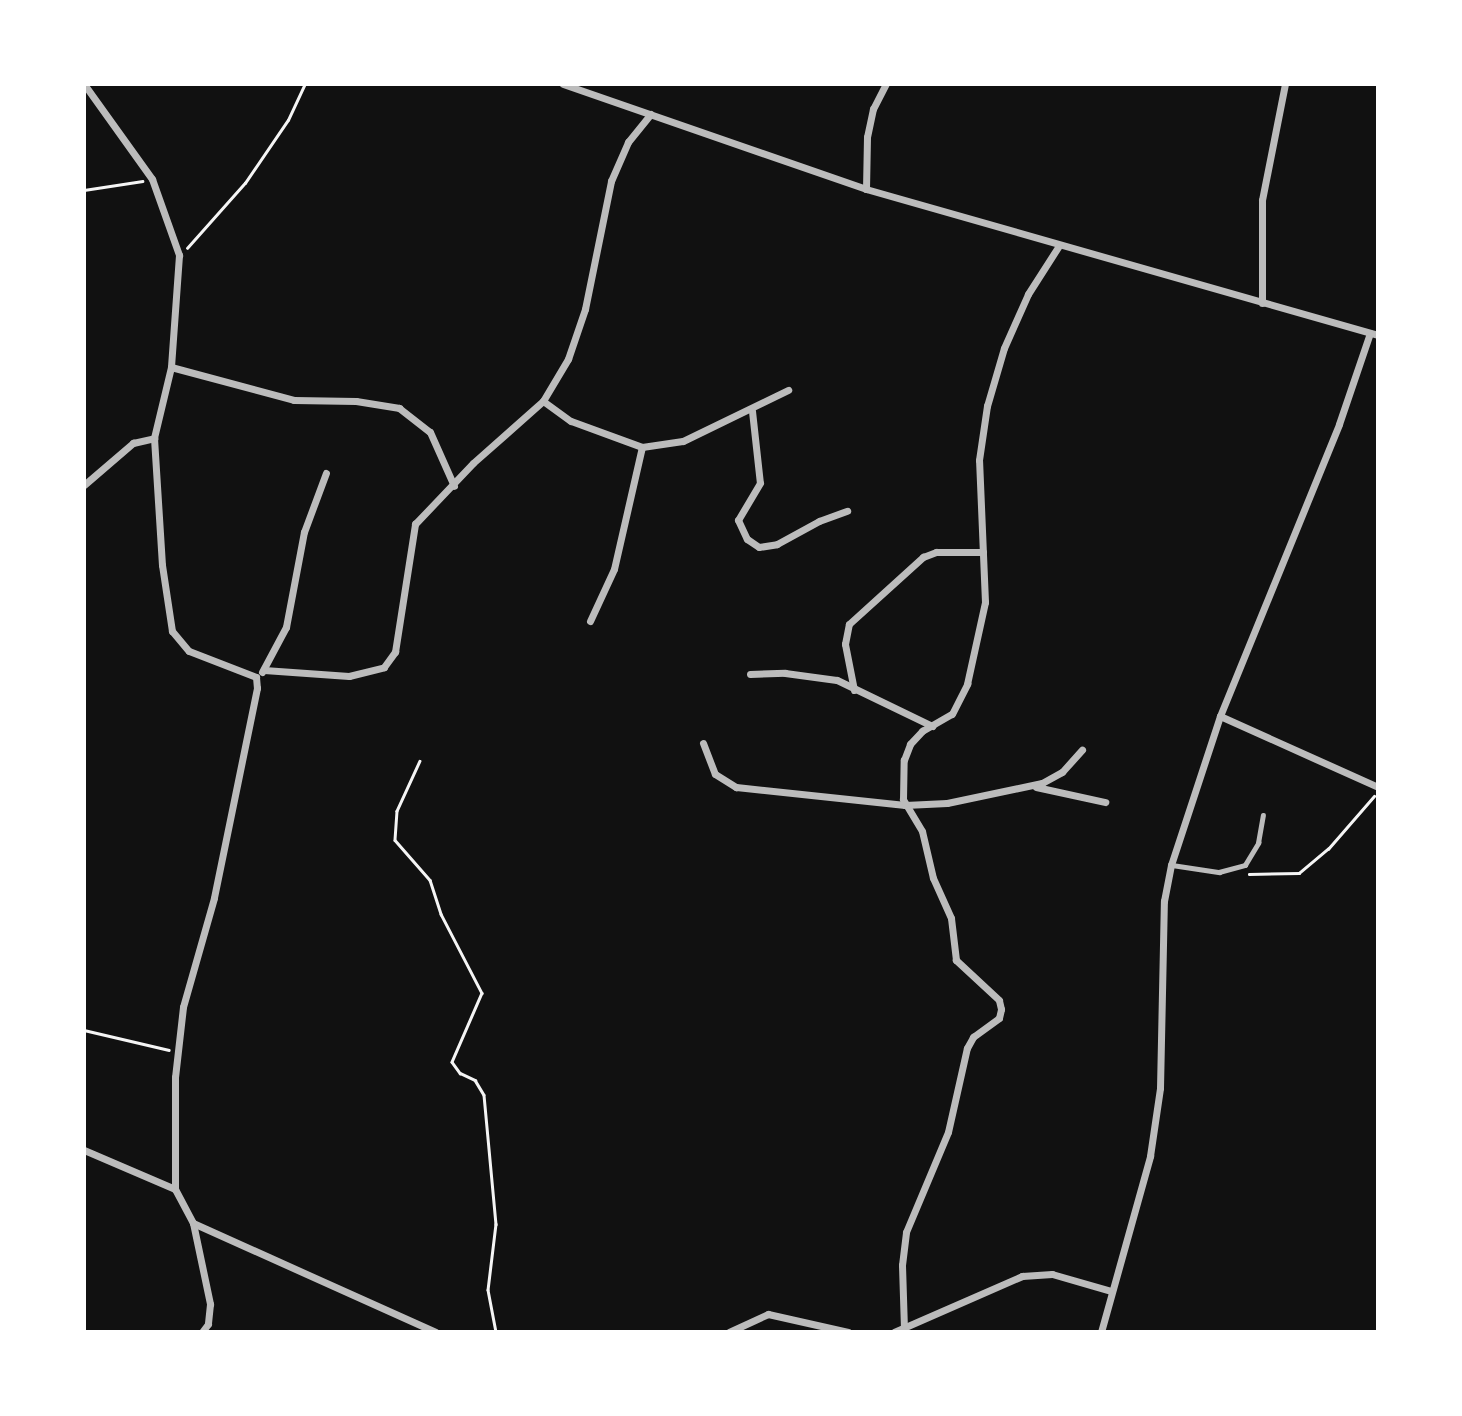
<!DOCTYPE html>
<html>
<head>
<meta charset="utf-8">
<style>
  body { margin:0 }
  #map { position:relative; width:1462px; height:1416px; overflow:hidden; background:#111; font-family:Lato,sans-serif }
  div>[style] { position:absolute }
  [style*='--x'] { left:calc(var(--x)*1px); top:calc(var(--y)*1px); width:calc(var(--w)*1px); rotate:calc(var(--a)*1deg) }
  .path>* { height:2.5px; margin:-1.25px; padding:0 1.25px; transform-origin:1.25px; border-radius:1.25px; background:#f5f5f5 }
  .service>* { height:4.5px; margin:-2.25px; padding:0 2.25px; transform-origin:2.25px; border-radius:2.25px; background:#bcbcbc }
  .minor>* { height:7px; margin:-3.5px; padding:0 3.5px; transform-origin:3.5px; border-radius:3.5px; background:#bcbcbc }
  span { translate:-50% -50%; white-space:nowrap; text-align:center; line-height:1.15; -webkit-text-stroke:7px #fff; paint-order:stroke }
  .frame { position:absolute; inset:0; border:86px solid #fff; pointer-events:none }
</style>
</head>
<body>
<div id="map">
  <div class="path">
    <i style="--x:84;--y:190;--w:59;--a:-8.8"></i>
    <i style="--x:187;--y:248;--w:87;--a:-48.3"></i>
    <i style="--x:245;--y:183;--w:76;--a:-55.7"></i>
    <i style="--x:288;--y:120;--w:40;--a:-65"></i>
    <i style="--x:420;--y:761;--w:55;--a:114.7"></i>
    <i style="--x:397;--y:811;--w:29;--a:94"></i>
    <i style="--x:395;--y:840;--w:53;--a:48.8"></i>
    <i style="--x:430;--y:880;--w:36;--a:72"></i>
    <i style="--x:441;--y:914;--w:89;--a:62.6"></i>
    <i style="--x:482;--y:993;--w:75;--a:113.5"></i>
    <i style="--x:452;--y:1062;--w:14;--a:54"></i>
    <i style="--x:460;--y:1073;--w:17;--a:25"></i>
    <i style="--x:475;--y:1080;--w:17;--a:59"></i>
    <i style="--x:484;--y:1095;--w:130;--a:84.7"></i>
    <i style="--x:496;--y:1224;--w:66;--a:96.9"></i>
    <i style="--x:488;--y:1290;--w:43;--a:79.2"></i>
    <i style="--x:1249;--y:874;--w:50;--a:-1.1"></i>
    <i style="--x:1299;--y:873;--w:38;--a:-40"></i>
    <i style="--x:1328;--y:849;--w:70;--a:-49"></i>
    <i style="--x:84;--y:1030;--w:87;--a:13.2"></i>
  </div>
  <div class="service">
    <i style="--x:1172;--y:865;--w:48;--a:8.5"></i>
    <i style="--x:1219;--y:872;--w:27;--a:-15"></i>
    <i style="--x:1245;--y:865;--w:26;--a:-59"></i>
    <i style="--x:1258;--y:843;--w:28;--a:-80"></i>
  </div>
  <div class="minor">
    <i style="--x:84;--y:84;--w:117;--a:54.4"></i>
    <i style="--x:152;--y:179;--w:81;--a:70.4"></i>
    <i style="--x:179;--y:255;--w:112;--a:94.1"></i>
    <i style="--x:171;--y:367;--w:73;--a:103.5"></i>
    <i style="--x:154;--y:438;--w:127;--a:86.4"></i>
    <i style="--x:162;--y:565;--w:67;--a:81.4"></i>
    <i style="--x:172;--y:631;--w:26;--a:50"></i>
    <i style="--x:189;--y:651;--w:72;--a:21.2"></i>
    <i style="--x:256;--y:677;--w:11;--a:85"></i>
    <i style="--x:257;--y:688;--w:214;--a:101.6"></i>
    <i style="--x:214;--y:898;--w:113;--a:105.9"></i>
    <i style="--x:183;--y:1007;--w:70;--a:96.5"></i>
    <i style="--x:175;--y:1077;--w:112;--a:90"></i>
    <i style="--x:175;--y:1189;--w:38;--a:62"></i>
    <i style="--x:193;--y:1223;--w:266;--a:24.2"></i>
    <i style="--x:563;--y:84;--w:321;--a:19.1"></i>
    <i style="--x:866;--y:189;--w:532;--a:15.92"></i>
    <i style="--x:866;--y:189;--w:52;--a:-88.9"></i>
    <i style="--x:867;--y:137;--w:29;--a:-78"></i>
    <i style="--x:873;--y:109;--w:28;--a:-63"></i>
    <i style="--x:1262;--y:303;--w:103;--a:-90"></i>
    <i style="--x:1262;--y:200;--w:118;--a:-78.8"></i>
    <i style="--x:171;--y:367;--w:127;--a:15"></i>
    <i style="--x:294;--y:400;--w:62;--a:0.9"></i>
    <i style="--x:356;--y:401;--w:44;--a:9.2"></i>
    <i style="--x:399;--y:408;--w:39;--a:38"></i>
    <i style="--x:430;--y:432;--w:59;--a:66"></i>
    <i style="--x:543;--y:401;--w:34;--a:36"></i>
    <i style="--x:571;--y:421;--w:76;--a:20.1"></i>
    <i style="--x:642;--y:447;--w:41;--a:-8.3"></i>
    <i style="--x:683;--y:441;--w:117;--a:-25.9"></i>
    <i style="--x:752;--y:411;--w:72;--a:83.7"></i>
    <i style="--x:760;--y:483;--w:43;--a:120.7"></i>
    <i style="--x:738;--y:520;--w:21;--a:65"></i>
    <i style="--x:747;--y:539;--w:14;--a:34"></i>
    <i style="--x:759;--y:547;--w:18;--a:-9"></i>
    <i style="--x:777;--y:544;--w:48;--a:-28.7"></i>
    <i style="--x:819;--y:521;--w:30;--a:-20"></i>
    <i style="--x:84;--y:485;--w:65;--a:-40.6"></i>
    <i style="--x:133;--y:443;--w:22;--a:-13"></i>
    <i style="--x:590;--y:621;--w:57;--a:-65.2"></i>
    <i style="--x:614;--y:569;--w:125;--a:-77.1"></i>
    <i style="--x:264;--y:670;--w:85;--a:4"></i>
    <i style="--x:349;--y:676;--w:36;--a:-14"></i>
    <i style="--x:384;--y:667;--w:19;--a:-54"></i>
    <i style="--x:395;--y:652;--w:130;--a:-81.1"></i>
    <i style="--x:415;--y:524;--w:84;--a:-46.4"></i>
    <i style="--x:473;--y:463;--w:94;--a:-41.5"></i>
    <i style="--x:543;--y:401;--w:49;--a:-59.2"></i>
    <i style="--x:568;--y:359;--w:53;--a:-71.2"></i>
    <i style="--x:585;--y:309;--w:131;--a:-78.5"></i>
    <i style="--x:611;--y:181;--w:43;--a:-66.4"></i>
    <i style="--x:628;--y:142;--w:36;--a:-51"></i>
    <i style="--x:262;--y:672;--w:51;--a:-61.9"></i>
    <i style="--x:286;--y:627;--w:97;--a:-79.3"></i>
    <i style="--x:304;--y:532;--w:63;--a:-69.6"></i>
    <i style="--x:750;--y:674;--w:35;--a:-2"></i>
    <i style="--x:785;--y:673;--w:52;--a:7.7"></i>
    <i style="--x:837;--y:680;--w:106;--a:25.8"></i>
    <i style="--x:854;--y:690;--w:47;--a:-101.1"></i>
    <i style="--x:845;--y:644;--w:20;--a:-79"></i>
    <i style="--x:849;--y:624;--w:100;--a:-42.2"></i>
    <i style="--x:923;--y:557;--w:14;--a:-21"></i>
    <i style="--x:936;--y:552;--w:47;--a:0"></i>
    <i style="--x:1220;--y:716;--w:173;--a:24.2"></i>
    <i style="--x:703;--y:743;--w:33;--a:69"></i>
    <i style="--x:715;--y:774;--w:25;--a:32"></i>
    <i style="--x:736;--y:787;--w:170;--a:6.1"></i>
    <i style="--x:905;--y:805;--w:42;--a:-2.7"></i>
    <i style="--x:947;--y:803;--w:97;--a:-11.9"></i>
    <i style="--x:1042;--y:783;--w:23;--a:-29"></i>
    <i style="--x:1062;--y:772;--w:30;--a:-48"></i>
    <i style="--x:1036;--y:787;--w:71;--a:12.3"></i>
    <i style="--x:84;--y:1150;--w:99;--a:23.2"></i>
    <i style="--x:193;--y:1223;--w:83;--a:78.1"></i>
    <i style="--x:210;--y:1304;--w:20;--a:96"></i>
    <i style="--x:208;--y:1324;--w:10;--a:127"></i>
    <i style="--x:904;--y:1329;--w:64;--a:-91.8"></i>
    <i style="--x:902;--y:1265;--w:33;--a:-83"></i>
    <i style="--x:906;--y:1232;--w:108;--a:-67.2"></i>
    <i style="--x:948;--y:1132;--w:86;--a:-77.3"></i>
    <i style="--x:967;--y:1048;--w:13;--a:-61"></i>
    <i style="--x:973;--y:1037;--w:32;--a:-36"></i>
    <i style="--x:999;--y:1018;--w:9;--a:-77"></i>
    <i style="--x:1001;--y:1009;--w:9;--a:-103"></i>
    <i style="--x:999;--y:1000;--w:59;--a:-137.1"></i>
    <i style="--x:956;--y:960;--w:42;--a:-96.8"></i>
    <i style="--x:951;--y:918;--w:44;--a:-114.2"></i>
    <i style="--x:933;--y:878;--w:48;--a:-103.2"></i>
    <i style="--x:922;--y:831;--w:37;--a:-121"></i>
    <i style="--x:903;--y:799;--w:39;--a:-89"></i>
    <i style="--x:904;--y:760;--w:17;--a:-69"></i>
    <i style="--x:910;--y:744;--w:18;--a:-47"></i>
    <i style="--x:922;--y:731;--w:34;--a:-30"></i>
    <i style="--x:952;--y:714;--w:34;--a:-63"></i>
    <i style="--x:967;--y:684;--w:84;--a:-77.6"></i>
    <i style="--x:985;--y:602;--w:142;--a:-92.4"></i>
    <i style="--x:979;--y:460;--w:55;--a:-81.6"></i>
    <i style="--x:987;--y:406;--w:60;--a:-73.7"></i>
    <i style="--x:1004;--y:348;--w:59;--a:-66"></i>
    <i style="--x:1028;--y:294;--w:56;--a:-57.4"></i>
    <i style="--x:729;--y:1332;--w:43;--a:-24.8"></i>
    <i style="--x:768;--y:1314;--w:82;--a:12.7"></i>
    <i style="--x:894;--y:1332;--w:140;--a:-23.6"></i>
    <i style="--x:1022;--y:1276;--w:30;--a:-4"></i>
    <i style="--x:1052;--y:1274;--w:61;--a:16.1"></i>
    <i style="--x:1101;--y:1332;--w:183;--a:-74.4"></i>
    <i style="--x:1150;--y:1156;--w:69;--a:-81.6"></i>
    <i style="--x:1160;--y:1088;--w:187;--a:-88.8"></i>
    <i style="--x:1164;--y:901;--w:37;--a:-79"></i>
    <i style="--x:1171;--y:865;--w:157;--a:-71.8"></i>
    <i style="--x:1220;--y:716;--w:315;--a:-67.8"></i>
    <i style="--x:1339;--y:424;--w:96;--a:-71.2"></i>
  </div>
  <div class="frame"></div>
</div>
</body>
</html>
